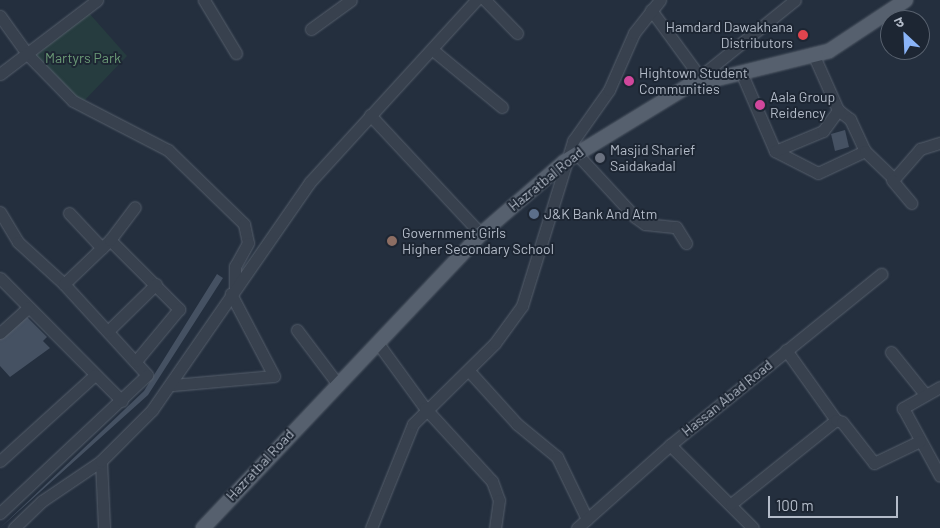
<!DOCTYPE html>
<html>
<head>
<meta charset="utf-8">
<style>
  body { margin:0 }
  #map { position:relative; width:940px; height:528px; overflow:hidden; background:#242f3e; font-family:Barlow,"Noto Sans Devanagari",sans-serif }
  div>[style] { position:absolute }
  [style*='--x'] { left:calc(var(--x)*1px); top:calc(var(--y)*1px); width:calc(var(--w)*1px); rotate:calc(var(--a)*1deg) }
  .green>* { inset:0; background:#263c3f }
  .building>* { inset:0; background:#455162 }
  .roads { filter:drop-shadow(0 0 1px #565f6c) drop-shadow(0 0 1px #565f6c) }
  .minor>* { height:11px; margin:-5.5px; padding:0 5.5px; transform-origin:5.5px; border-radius:5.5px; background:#38414e }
  .major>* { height:14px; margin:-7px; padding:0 7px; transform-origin:7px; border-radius:7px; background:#56606e }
  .dots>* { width:14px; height:14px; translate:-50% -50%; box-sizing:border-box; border:2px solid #1d2633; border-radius:50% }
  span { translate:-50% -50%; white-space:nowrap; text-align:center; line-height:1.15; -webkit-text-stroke:4px #1d2633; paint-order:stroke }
  .poi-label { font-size:14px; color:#b4bcc9 }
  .right { translate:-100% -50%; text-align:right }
  .left { translate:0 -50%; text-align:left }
  .park-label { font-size:14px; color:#6b9a76 }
  .street-label { font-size:14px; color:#b4bcc9 }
  .north { position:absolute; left:880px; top:10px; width:50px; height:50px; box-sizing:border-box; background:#1d2633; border:1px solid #59626f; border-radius:50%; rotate:335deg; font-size:14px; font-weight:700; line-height:20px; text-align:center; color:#b4bcc9 }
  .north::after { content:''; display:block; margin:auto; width:18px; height:22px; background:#8ab4f8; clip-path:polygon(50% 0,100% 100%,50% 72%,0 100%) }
  .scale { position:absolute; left:768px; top:496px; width:130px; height:22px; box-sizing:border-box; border:2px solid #b4bcc9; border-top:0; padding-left:6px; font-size:15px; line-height:18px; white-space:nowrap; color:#b4bcc9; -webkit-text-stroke:4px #1d2633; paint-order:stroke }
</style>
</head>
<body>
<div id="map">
  <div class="green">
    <i style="clip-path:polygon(89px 13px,127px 56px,83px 102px,61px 88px,62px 81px,51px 77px,35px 56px)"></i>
  </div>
  <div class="building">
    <i style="clip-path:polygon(845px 130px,849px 147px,835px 151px,831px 134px)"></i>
    <i style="clip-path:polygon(217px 274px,223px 278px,148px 395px,0 528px,144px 391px)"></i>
    <i style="clip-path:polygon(25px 315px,47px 337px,43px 341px,50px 348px,10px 377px,0 366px,0 338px)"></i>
  </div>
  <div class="roads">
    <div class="minor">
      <i style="--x:204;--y:0;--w:62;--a:58.9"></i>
      <i style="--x:485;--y:0;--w:46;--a:45.9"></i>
      <i style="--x:651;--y:10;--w:83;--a:53.8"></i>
      <i style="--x:0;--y:16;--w:48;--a:54.3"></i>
      <i style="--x:28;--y:55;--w:64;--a:45.6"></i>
      <i style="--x:73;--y:101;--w:107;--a:27.3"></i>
      <i style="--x:168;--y:150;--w:106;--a:44.2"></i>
      <i style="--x:244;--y:224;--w:19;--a:78"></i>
      <i style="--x:248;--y:243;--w:26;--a:119"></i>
      <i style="--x:235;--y:266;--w:21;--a:90"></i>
      <i style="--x:311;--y:29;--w:49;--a:-35.9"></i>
      <i style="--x:434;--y:51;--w:88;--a:39.5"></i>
      <i style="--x:814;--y:56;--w:59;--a:66"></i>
      <i style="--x:838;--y:110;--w:15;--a:37"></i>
      <i style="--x:850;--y:119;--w:35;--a:65"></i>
      <i style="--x:741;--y:72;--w:86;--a:66.7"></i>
      <i style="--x:775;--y:151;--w:48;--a:27.1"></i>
      <i style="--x:818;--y:173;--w:52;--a:-25.1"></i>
      <i style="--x:865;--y:151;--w:40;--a:44"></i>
      <i style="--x:894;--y:179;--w:40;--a:-49"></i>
      <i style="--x:920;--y:149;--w:21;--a:-17"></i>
      <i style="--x:0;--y:74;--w:122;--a:-37.3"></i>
      <i style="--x:692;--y:83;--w:132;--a:-38.9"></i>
      <i style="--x:370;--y:115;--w:163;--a:47"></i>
      <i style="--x:775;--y:151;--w:52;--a:-22.6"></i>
      <i style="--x:823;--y:131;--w:26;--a:-54"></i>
      <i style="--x:576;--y:153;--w:87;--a:47.3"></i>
      <i style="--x:635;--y:217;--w:12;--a:35"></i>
      <i style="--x:645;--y:224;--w:31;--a:6"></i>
      <i style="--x:676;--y:227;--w:19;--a:58"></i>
      <i style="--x:892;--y:180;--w:30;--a:50"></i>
      <i style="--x:0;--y:212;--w:35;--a:59"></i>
      <i style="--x:18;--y:242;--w:62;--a:42.4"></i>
      <i style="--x:64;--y:284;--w:123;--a:47.6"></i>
      <i style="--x:147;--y:375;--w:202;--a:136.8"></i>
      <i style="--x:69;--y:213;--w:48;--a:46.7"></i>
      <i style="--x:110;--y:240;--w:98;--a:45"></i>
      <i style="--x:179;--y:309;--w:67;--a:129.6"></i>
      <i style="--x:0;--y:278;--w:173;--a:45.2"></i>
      <i style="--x:64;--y:284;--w:64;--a:-43.7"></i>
      <i style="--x:110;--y:240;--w:41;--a:-52.9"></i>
      <i style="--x:297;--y:330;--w:66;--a:53"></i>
      <i style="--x:108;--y:331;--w:67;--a:-44.4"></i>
      <i style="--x:0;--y:333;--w:38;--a:-42"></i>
      <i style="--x:377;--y:342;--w:82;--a:54"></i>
      <i style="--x:425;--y:408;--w:99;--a:47.5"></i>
      <i style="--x:492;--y:481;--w:20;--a:70"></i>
      <i style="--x:499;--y:500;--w:28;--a:98"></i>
      <i style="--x:786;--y:350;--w:86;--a:54.5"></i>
      <i style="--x:891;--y:352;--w:53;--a:51.2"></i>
      <i style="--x:469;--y:371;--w:72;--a:47.8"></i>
      <i style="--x:517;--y:424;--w:52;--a:39.5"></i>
      <i style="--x:557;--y:457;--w:69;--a:64.2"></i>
      <i style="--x:173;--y:385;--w:101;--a:-5.1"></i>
      <i style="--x:274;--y:376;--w:93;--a:-117.7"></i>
      <i style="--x:940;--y:387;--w:43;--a:150.4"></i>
      <i style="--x:903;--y:408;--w:77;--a:61.4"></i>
      <i style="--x:670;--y:445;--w:117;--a:45"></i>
      <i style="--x:0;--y:461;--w:128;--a:-42.2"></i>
      <i style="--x:101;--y:461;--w:67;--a:87.4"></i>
      <i style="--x:731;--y:504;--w:134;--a:-38.7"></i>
      <i style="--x:836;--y:420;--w:6;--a:18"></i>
      <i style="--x:842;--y:422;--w:52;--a:52"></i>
      <i style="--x:874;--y:463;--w:51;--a:-25.6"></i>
      <i style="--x:14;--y:528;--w:39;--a:-44"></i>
      <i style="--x:42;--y:501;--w:71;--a:-34.1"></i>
      <i style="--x:101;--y:461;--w:72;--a:-45"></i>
      <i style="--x:152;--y:410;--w:277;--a:-55.3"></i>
      <i style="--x:310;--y:182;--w:246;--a:-47.6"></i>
      <i style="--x:371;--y:528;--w:112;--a:-68"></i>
      <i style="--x:413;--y:424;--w:115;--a:-44.6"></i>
      <i style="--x:495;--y:343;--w:46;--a:-53.9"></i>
      <i style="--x:522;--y:306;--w:173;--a:-72.8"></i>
      <i style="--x:573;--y:141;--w:62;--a:-54.8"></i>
      <i style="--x:609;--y:90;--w:62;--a:-66.3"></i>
      <i style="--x:634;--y:33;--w:42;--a:-51.8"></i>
      <i style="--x:577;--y:528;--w:125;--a:-41.7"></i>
      <i style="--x:670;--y:445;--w:272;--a:-39"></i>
    </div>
    <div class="major">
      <i style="--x:203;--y:528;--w:405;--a:-46.6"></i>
      <i style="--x:481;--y:234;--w:110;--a:-40.9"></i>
      <i style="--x:564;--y:162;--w:145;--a:-31.5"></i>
      <i style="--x:688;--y:86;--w:145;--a:-13.9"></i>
      <i style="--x:829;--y:51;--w:92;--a:-33.5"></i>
    </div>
  </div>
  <div class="dots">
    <i style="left:803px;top:35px;background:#e0444e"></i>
    <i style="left:629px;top:81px;background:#d1479c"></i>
    <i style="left:760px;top:105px;background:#d1479c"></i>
    <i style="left:600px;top:158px;background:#6b7280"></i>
    <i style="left:534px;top:214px;background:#5c6f8a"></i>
    <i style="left:392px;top:241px;background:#8d6e63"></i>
  </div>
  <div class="poi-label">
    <span class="right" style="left:793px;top:35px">Hamdard Dawakhana<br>Distributors</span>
    <span class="left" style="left:639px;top:81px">Hightown Student<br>Communities</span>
    <span class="left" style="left:770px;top:105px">Aala Group<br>Reidency</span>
    <span class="left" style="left:610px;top:158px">Masjid Sharief<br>Saidakadal</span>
    <span class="left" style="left:544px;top:214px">J&amp;K Bank And Atm</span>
    <span class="left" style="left:402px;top:241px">Government Girls<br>Higher Secondary School</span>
  </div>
  <div class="park-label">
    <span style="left:83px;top:58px">Martyrs Park</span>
  </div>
  <div class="street-label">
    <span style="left:546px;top:179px;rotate:-39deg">Hazratbal Road</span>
    <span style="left:727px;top:398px;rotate:-39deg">Hassan Abad Road</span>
    <span style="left:260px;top:465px;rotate:-47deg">Hazratbal Road</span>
  </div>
  <div class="north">उ</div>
  <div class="scale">100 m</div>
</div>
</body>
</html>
